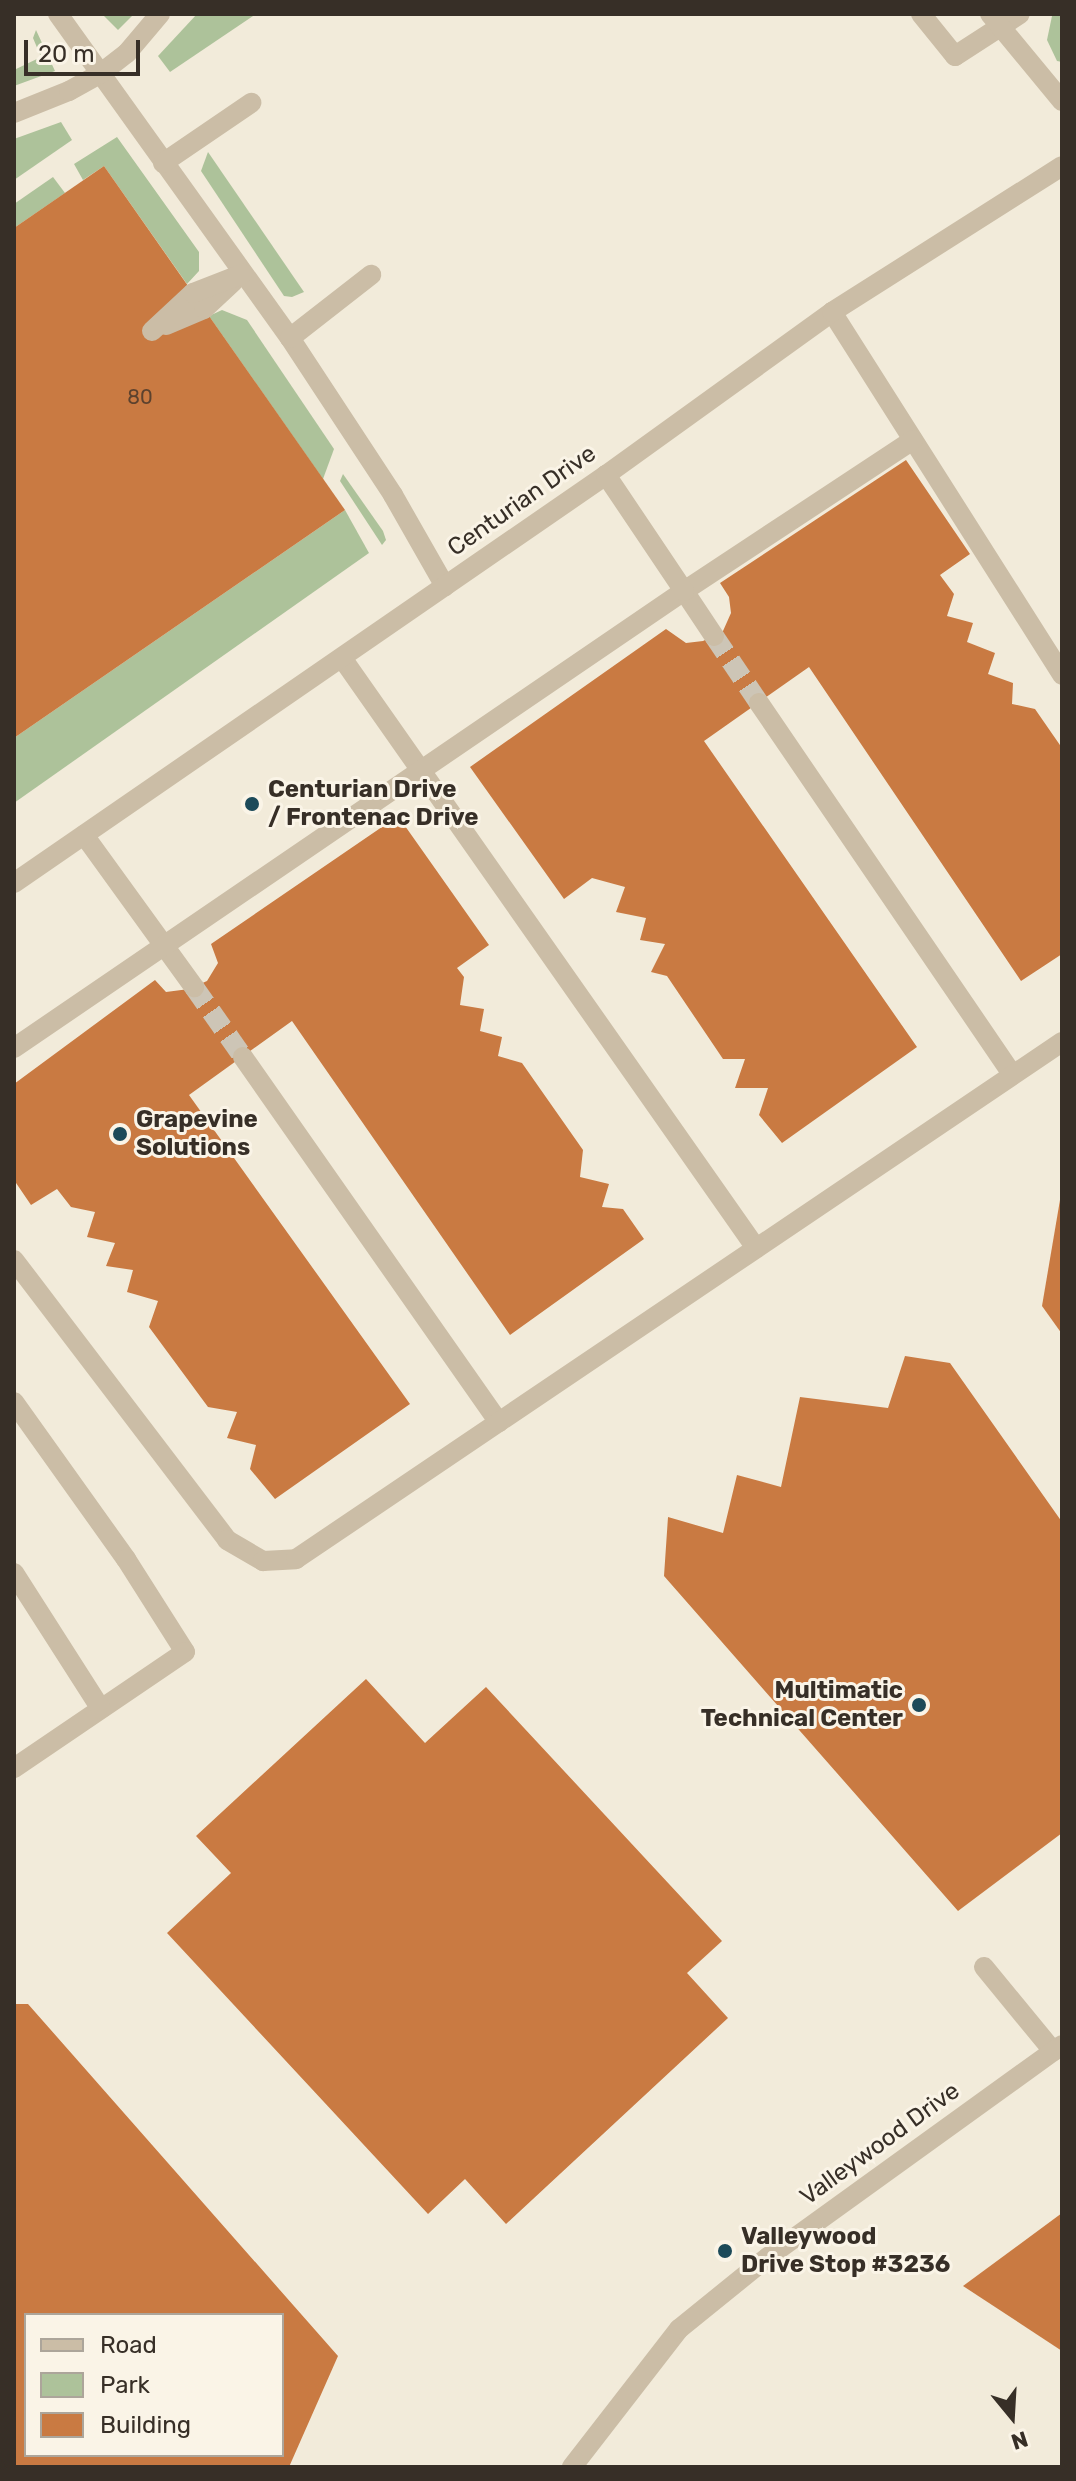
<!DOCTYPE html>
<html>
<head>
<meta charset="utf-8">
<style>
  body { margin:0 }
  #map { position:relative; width:1076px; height:2481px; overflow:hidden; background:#f2ebda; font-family:Rubik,sans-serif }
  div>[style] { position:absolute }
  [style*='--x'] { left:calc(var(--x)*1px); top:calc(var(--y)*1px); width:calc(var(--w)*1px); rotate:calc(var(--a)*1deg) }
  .green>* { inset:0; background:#adc29a }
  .building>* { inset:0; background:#c97a42 }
  .minor-tunnel>* { height:20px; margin-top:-10px; transform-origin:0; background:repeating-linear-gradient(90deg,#cdc5b6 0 20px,transparent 0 30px) }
  .minor>* { height:20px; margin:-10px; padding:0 10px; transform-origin:10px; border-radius:10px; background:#cbbda6 }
  .dots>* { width:22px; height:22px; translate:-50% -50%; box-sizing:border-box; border:4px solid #faf4e7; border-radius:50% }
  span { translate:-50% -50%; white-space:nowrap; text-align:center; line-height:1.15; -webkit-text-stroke:6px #faf4e7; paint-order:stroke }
  .number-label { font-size:20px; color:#5c422e }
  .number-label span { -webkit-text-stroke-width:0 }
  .street-label { font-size:24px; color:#372f27 }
  .poi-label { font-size:24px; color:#372f27; font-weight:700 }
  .left { translate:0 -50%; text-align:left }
  .right { translate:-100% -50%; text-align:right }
  .frame { position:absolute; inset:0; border:16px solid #372f27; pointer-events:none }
  .legend { position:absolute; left:24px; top:2313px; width:260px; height:144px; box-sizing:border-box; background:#faf4e7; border:2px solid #aca59a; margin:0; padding:10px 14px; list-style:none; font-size:24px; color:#372f27 }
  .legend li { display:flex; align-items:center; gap:16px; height:40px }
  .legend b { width:40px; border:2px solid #aca59a }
  .north { position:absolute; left:972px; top:2377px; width:80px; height:80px; -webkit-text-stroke:6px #faf4e7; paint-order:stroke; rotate:162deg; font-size:22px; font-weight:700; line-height:32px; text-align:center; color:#372f27 }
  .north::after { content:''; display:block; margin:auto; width:28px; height:36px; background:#372f27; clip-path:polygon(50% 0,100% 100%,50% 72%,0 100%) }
  .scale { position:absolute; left:24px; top:40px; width:116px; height:36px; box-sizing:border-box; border:4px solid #372f27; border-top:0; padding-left:10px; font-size:24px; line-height:28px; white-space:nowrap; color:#372f27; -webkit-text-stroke:6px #faf4e7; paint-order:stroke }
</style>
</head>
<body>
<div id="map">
  <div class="green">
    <i style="clip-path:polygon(102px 14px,134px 14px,118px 30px)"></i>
    <i style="clip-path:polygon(197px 14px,256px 14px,170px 72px,158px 56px)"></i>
    <i style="clip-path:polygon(1062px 14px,1062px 62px,1057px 61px,1047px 40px,1052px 16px)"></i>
    <i style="clip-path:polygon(36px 30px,55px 71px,14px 86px,14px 70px,41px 57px,33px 38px)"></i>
    <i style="clip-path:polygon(61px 122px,72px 140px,14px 180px,14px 139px)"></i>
    <i style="clip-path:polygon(117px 137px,199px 252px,199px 271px,187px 284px,104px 166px,83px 180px,74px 164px)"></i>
    <i style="clip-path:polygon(208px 152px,304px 292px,292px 297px,284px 296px,201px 171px)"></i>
    <i style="clip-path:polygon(53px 177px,65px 193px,14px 228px,14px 204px)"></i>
    <i style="clip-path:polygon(222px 310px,247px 320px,334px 449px,323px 479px,209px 316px)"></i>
    <i style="clip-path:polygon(343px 474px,383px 531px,386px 540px,382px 545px,340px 481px)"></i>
    <i style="clip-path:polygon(345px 510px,369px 553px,14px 803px,14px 738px)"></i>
  </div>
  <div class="building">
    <i style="clip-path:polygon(104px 166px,345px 510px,14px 738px,14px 228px)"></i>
    <i style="clip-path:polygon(906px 460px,970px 554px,940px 575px,954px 594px,947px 616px,973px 623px,967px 642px,995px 653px,988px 674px,1013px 683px,1012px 704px,1035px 709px,1062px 748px,1062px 954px,1021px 981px,809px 667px,704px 741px,917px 1047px,782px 1143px,759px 1115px,768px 1088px,735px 1088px,745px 1059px,723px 1059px,667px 976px,651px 972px,665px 944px,640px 940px,646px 918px,616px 912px,625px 887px,592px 878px,564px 899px,470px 767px,666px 629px,686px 643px,703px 641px,723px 631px,731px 613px,729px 597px,720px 583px)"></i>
    <i style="clip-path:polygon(398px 816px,489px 945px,457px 968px,464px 977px,460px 1005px,484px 1009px,480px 1031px,502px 1037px,498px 1056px,522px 1063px,583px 1150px,580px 1177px,609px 1184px,602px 1207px,623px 1209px,644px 1239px,510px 1335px,292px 1021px,189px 1095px,410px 1404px,275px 1499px,250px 1469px,256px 1445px,227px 1438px,237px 1412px,208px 1407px,149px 1327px,158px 1301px,127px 1292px,133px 1270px,106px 1266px,115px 1243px,87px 1237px,95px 1212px,71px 1207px,57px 1189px,31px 1205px,14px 1180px,14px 1084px,155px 980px,166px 992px,189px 989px,207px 981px,218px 963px,211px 944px)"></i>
    <i style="clip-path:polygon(1060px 1200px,1062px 1200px,1062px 1334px,1042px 1306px)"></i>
    <i style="clip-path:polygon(905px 1356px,950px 1363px,1062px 1522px,1062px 1833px,958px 1911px,664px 1576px,668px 1517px,723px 1533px,737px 1475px,781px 1487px,800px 1397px,888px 1408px)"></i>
    <i style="clip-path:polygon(366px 1679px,425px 1743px,486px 1687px,722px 1941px,687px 1973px,728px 2018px,506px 2224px,465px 2179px,428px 2214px,167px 1933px,231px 1873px,196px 1836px)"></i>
    <i style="clip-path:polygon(evenodd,14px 2004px,28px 2004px,338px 2356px,289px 2467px,14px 2467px,14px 2004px,26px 2315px,282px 2315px,282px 2455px,26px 2455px,26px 2315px)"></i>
    <i style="clip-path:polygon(1062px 2213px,1062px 2351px,963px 2286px)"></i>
  </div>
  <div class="minor-tunnel">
    <i style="--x:714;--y:636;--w:81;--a:56.1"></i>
    <i style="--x:194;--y:987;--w:85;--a:55"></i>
  </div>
  <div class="minor">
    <i style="--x:58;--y:14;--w:398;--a:54.4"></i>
    <i style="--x:290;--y:338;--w:188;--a:56.7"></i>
    <i style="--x:393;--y:495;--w:105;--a:60.3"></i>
    <i style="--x:921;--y:14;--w:54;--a:51"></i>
    <i style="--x:955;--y:56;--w:77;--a:-32.9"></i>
    <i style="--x:990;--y:14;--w:113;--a:50.4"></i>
    <i style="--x:14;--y:113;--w:59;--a:-21.8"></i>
    <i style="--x:69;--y:91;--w:35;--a:-29"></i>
    <i style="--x:100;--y:74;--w:34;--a:-38"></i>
    <i style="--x:127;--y:53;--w:51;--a:-49.8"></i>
    <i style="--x:163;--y:163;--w:107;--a:-34.3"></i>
    <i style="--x:832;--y:312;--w:430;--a:57.6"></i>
    <i style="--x:166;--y:325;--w:41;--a:-22.8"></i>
    <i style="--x:204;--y:309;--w:40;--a:-43"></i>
    <i style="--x:152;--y:331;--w:56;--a:-42.8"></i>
    <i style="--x:193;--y:293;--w:53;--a:-21.2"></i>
    <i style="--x:290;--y:338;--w:103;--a:-37.9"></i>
    <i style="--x:714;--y:636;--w:54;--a:-123.7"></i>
    <i style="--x:684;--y:591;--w:274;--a:-33.4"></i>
    <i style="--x:342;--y:658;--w:721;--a:54.94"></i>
    <i style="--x:759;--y:703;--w:450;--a:55.7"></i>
    <i style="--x:84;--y:835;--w:188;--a:54.1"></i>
    <i style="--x:14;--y:883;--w:719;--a:-34.57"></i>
    <i style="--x:606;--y:475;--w:279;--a:-35.8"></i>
    <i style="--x:832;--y:312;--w:272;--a:-32.4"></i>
    <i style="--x:14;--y:1048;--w:811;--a:-34.3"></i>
    <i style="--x:684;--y:591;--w:140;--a:-123.9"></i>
    <i style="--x:243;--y:1057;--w:446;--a:55"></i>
    <i style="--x:14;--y:1260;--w:352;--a:52.7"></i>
    <i style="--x:227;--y:1540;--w:42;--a:30.3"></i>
    <i style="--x:263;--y:1561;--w:33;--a:-3"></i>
    <i style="--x:296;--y:1559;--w:924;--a:-34.02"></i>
    <i style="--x:14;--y:1402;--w:193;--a:54.5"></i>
    <i style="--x:126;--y:1559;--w:110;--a:57.6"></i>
    <i style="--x:185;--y:1652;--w:207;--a:145.8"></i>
    <i style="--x:14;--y:1573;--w:161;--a:57.4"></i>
    <i style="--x:984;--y:1967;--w:109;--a:50.6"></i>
    <i style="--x:572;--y:2467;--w:175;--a:-52.2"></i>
    <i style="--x:679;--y:2329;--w:114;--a:-39"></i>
    <i style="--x:768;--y:2257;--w:362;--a:-35.8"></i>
  </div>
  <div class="dots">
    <i style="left:252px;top:804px;background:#1c4a59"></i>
    <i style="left:120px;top:1134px;background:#1c4a59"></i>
    <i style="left:919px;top:1705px;background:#1c4a59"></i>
    <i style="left:725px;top:2251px;background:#1c4a59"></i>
  </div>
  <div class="number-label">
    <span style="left:140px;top:397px">80</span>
  </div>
  <div class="street-label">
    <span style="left:522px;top:501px;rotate:-35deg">Centurian Drive</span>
    <span style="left:880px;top:2144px;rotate:-36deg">Valleywood Drive</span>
  </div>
  <div class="poi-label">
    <span class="left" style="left:268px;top:804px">Centurian Drive<br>/ Frontenac Drive</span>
    <span class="left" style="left:136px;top:1134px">Grapevine<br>Solutions</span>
    <span class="right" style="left:903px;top:1705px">Multimatic<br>Technical Center</span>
    <span class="left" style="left:741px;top:2251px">Valleywood<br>Drive Stop #3236</span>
  </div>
  <div class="frame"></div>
  <ul class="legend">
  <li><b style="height:10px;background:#cbbda6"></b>Road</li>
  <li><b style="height:22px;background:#adc29a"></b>Park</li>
  <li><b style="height:22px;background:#c97a42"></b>Building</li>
  </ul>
  <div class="north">N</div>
  <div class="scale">20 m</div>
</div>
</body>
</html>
